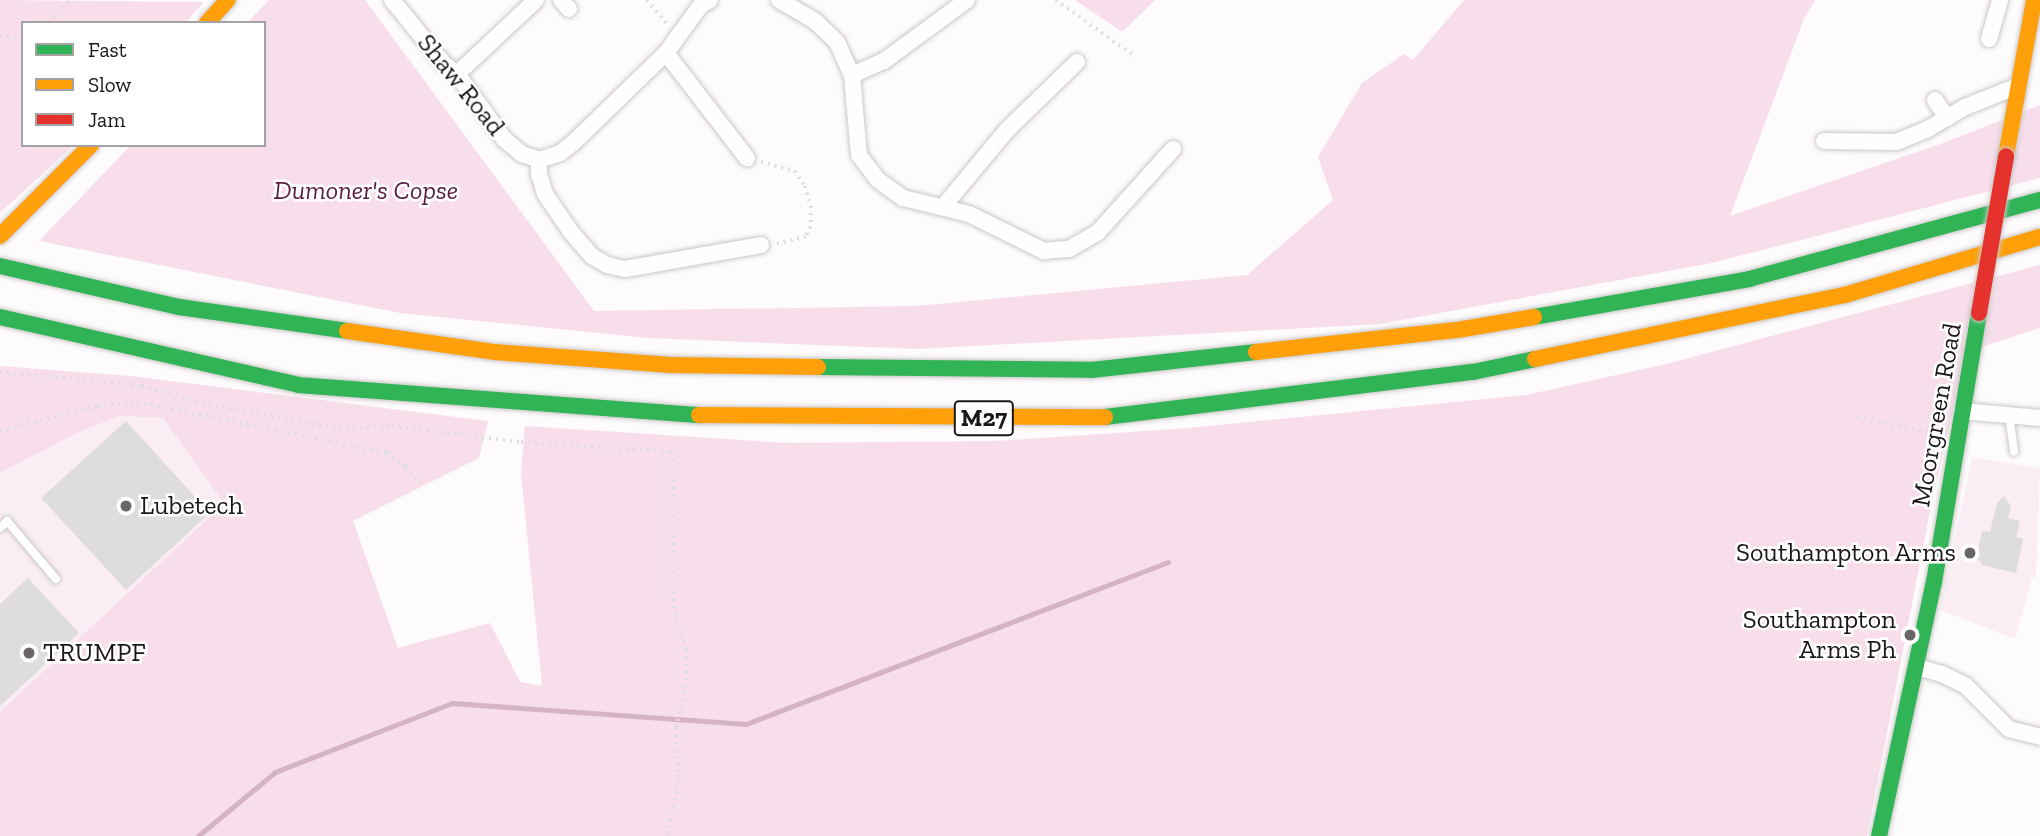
<!DOCTYPE html>
<html>
<head>
<meta charset="utf-8">
<style>
  body { margin:0 }
  #map { position:relative; width:2040px; height:836px; overflow:hidden; background:#fefbfc; font-family:"Zilla Slab",serif }
  div>[style] { position:absolute }
  [style*='--x'] { left:calc(var(--x)*1px); top:calc(var(--y)*1px); width:calc(var(--w)*1px); rotate:calc(var(--a)*1deg) }
  .built>* { inset:0; background:#faeef4 }
  .green>* { inset:0; background:#f7deea }
  .stream>* { height:5px; margin:-2.5px; padding:0 2.5px; transform-origin:2.5px; border-radius:2.5px; background:#d5b3c5 }
  .building>* { inset:0; background:#dfdcdd }
  .path>* { height:3.5px; margin-top:-1.75px; transform-origin:0; background:repeating-linear-gradient(90deg,#dfdede 0 2px,transparent 0 7px) }
  .roads { filter:drop-shadow(0 0 2px #cbc8c9) drop-shadow(0 0 2px #cbc8c9) }
  .lane>* { height:8px; margin:-4px; padding:0 4px; transform-origin:4px; border-radius:4px; background:#fffeff }
  .street>* { height:16px; margin:-8px; padding:0 8px; transform-origin:8px; border-radius:8px; background:#fffeff }
  .fast>* { height:16px; margin:-8px; padding:0 8px; transform-origin:8px; border-radius:8px; background:#30b455 }
  .slow>* { height:16px; margin:-8px; padding:0 8px; transform-origin:8px; border-radius:8px; background:#ff9f0a }
  .bridges { filter:drop-shadow(0 0 2px #cbc8c9) drop-shadow(0 0 2px #cbc8c9) }
  .jam-bridge>* { height:16px; margin:-8px; padding:0 8px; transform-origin:8px; border-radius:8px; background:#e5322d }
  .dots>* { width:19px; height:19px; translate:-50% -50%; box-sizing:border-box; border:4px solid #fff; border-radius:50% }
  span { translate:-50% -50%; white-space:nowrap; text-align:center; line-height:1.15; -webkit-text-stroke:5px #fff; paint-order:stroke }
  .shield-label span { padding:2px 5px; background:#fff; border:2px solid; border-radius:5px; -webkit-text-stroke-width:0 }
  .shield-label { font-size:24px; color:#1b1618; font-weight:700 }
  .street-label { font-size:26px; color:#1b1618 }
  .park-label { font-size:26px; color:#581d41; font-style:italic }
  .poi-label { font-size:26px; color:#1b1618 }
  .left { translate:0 -50%; text-align:left }
  .right { translate:-100% -50%; text-align:right }
  .legend { position:absolute; left:21px; top:21px; width:245px; height:126px; box-sizing:border-box; background:#fff; border:2px solid #a4a2a3; margin:0; padding:9px 12px; list-style:none; font-size:21px; color:#1b1618 }
  .legend li { display:flex; align-items:center; gap:14px; height:35px }
  .legend b { width:35px; border:2px solid #a4a2a3 }
</style>
</head>
<body>
<div id="map">
  <div class="built">
    <i style="clip-path:polygon(120px 416px,163px 418px,224px 503px,0 712px,0 473px,79px 432px)"></i>
    <i style="clip-path:polygon(1972px 457px,2040px 468px,2036px 577px,2032px 578px,2015px 639px,1940px 610px)"></i>
  </div>
  <div class="green">
    <i style="clip-path:polygon(0 0,204px 2px,185px 23px,23px 23px,23px 145px,74px 145px,0 213px)"></i>
    <i style="clip-path:polygon(269px 0,365px 0,594px 311px,916px 306px,1247px 275px,1333px 200px,1318px 157px,1362px 83px,1404px 54px,1413px 60px,1464px 0,1815px 0,1804px 19px,1730px 216px,1943px 143px,2040px 105px,2040px 178px,1712px 263px,1380px 324px,917px 349px,649px 338px,400px 313px,39px 241px,131px 145px,264px 145px,264px 23px,247px 23px)"></i>
    <i style="clip-path:polygon(1075px 0,1155px 0,1122px 32px)"></i>
    <i style="clip-path:polygon(2040px 265px,2040px 328px,1966px 352px,1931px 506px,1867px 836px,0 836px,0 712px,224px 503px,163px 418px,120px 416px,79px 432px,0 473px,0 366px,131px 376px,488px 421px,479px 458px,353px 521px,398px 648px,490px 623px,520px 682px,542px 686px,521px 473px,525px 426px,787px 443px,996px 441px,1188px 428px,1526px 395px,1666px 364px)"></i>
  </div>
  <div class="stream">
    <i style="--x:198;--y:836;--w:100;--a:-39.7"></i>
    <i style="--x:275;--y:772;--w:190;--a:-21.3"></i>
    <i style="--x:452;--y:703;--w:295;--a:4.1"></i>
    <i style="--x:746;--y:724;--w:452;--a:-21"></i>
  </div>
  <div class="building">
    <i style="clip-path:polygon(126px 421px,210px 513px,126px 590px,41px 498px)"></i>
    <i style="clip-path:polygon(2004px 496px,2011px 506px,2008px 518px,2020px 521px,2016px 537px,2023px 539px,2016px 573px,1982px 565px,1981px 561px,1976px 560px,1982px 531px,1990px 532px,1997px 503px)"></i>
    <i style="clip-path:polygon(28px 578px,79px 633px,0 706px,0 604px)"></i>
  </div>
  <div class="path">
    <i style="--x:647;--y:0;--w:33;--a:50"></i>
    <i style="--x:1056;--y:0;--w:98;--a:35.5"></i>
    <i style="--x:48;--y:23;--w:32;--a:-46"></i>
    <i style="--x:0;--y:36;--w:23;--a:5"></i>
    <i style="--x:761;--y:162;--w:35;--a:15"></i>
    <i style="--x:795;--y:171;--w:18;--a:56"></i>
    <i style="--x:805;--y:186;--w:21;--a:73"></i>
    <i style="--x:811;--y:206;--w:21;--a:90"></i>
    <i style="--x:811;--y:227;--w:11;--a:117"></i>
    <i style="--x:806;--y:237;--w:30;--a:166"></i>
    <i style="--x:0;--y:372;--w:143;--a:5.6"></i>
    <i style="--x:142;--y:386;--w:70;--a:15.8"></i>
    <i style="--x:209;--y:405;--w:132;--a:10"></i>
    <i style="--x:339;--y:428;--w:53;--a:-2.2"></i>
    <i style="--x:392;--y:426;--w:130;--a:7.1"></i>
    <i style="--x:521;--y:442;--w:152;--a:3.8"></i>
    <i style="--x:673;--y:452;--w:140;--a:90"></i>
    <i style="--x:673;--y:592;--w:29;--a:82"></i>
    <i style="--x:677;--y:621;--w:31;--a:71"></i>
    <i style="--x:687;--y:650;--w:42;--a:92.7"></i>
    <i style="--x:685;--y:692;--w:37;--a:104"></i>
    <i style="--x:676;--y:728;--w:50;--a:86.6"></i>
    <i style="--x:679;--y:778;--w:59;--a:100.7"></i>
    <i style="--x:1857;--y:417;--w:85;--a:11.6"></i>
    <i style="--x:0;--y:431;--w:100;--a:-14.5"></i>
    <i style="--x:97;--y:406;--w:40;--a:-5.7"></i>
    <i style="--x:137;--y:402;--w:255;--a:11.5"></i>
    <i style="--x:387;--y:453;--w:24;--a:36"></i>
    <i style="--x:406;--y:467;--w:22;--a:47"></i>
  </div>
  <div class="roads">
    <div class="lane">
      <i style="--x:2009;--y:415;--w:37;--a:82"></i>
      <i style="--x:0;--y:528;--w:10;--a:-45"></i>
      <i style="--x:7;--y:521;--w:76;--a:49.8"></i>
    </div>
    <div class="street">
      <i style="--x:392;--y:0;--w:84;--a:50.8"></i>
      <i style="--x:445;--y:65;--w:15;--a:37"></i>
      <i style="--x:457;--y:74;--w:80;--a:54.1"></i>
      <i style="--x:504;--y:139;--w:23;--a:40"></i>
      <i style="--x:522;--y:154;--w:18;--a:19"></i>
      <i style="--x:539;--y:160;--w:22;--a:-18"></i>
      <i style="--x:560;--y:153;--w:16;--a:-38"></i>
      <i style="--x:573;--y:143;--w:129;--a:-44.1"></i>
      <i style="--x:666;--y:53;--w:59;--a:-53.9"></i>
      <i style="--x:701;--y:5;--w:10;--a:-29"></i>
      <i style="--x:561;--y:0;--w:12;--a:48"></i>
      <i style="--x:779;--y:0;--w:42;--a:30.3"></i>
      <i style="--x:815;--y:21;--w:30;--a:44"></i>
      <i style="--x:837;--y:42;--w:36;--a:66"></i>
      <i style="--x:852;--y:75;--w:80;--a:85"></i>
      <i style="--x:859;--y:155;--w:31;--a:53"></i>
      <i style="--x:878;--y:180;--w:31;--a:36"></i>
      <i style="--x:903;--y:198;--w:68;--a:13.6"></i>
      <i style="--x:969;--y:214;--w:84;--a:26.3"></i>
      <i style="--x:1044;--y:251;--w:25;--a:-5"></i>
      <i style="--x:1069;--y:249;--w:34;--a:-30"></i>
      <i style="--x:1098;--y:232;--w:112;--a:-47.9"></i>
      <i style="--x:1989;--y:39;--w:41;--a:-74.2"></i>
      <i style="--x:666;--y:53;--w:133;--a:52.4"></i>
      <i style="--x:457;--y:74;--w:108;--a:-43.1"></i>
      <i style="--x:852;--y:75;--w:35;--a:-24"></i>
      <i style="--x:884;--y:61;--w:103;--a:-36.3"></i>
      <i style="--x:1935;--y:100;--w:22;--a:56"></i>
      <i style="--x:1824;--y:141;--w:72;--a:0.8"></i>
      <i style="--x:1896;--y:142;--w:32;--a:-22"></i>
      <i style="--x:1926;--y:130;--w:45;--a:-30.5"></i>
      <i style="--x:1965;--y:107;--w:57;--a:-21.6"></i>
      <i style="--x:539;--y:160;--w:14;--a:90"></i>
      <i style="--x:539;--y:174;--w:21;--a:73"></i>
      <i style="--x:545;--y:194;--w:46;--a:55.6"></i>
      <i style="--x:571;--y:232;--w:32;--a:49"></i>
      <i style="--x:592;--y:256;--w:17;--a:31"></i>
      <i style="--x:607;--y:265;--w:18;--a:13"></i>
      <i style="--x:625;--y:269;--w:138;--a:-10"></i>
      <i style="--x:943;--y:207;--w:99;--a:-50.3"></i>
      <i style="--x:1006;--y:131;--w:99;--a:-44.2"></i>
      <i style="--x:1962;--y:411;--w:78;--a:5.1"></i>
      <i style="--x:1917;--y:667;--w:26;--a:16"></i>
      <i style="--x:1942;--y:674;--w:25;--a:26"></i>
      <i style="--x:1965;--y:685;--w:62;--a:45"></i>
      <i style="--x:2009;--y:729;--w:32;--a:14"></i>
    </div>
    <div class="fast">
      <i style="--x:0;--y:266;--w:184;--a:12.9"></i>
      <i style="--x:179;--y:307;--w:170;--a:8.1"></i>
      <i style="--x:0;--y:317;--w:307;--a:12.8"></i>
      <i style="--x:299;--y:385;--w:401;--a:4.3"></i>
      <i style="--x:1534;--y:317;--w:218;--a:-10"></i>
      <i style="--x:1749;--y:279;--w:302;--a:-15.2"></i>
      <i style="--x:818;--y:367;--w:273;--a:0.6"></i>
      <i style="--x:1091;--y:370;--w:166;--a:-6.2"></i>
      <i style="--x:1105;--y:417;--w:371;--a:-7"></i>
      <i style="--x:1473;--y:372;--w:63;--a:-11.8"></i>
      <i style="--x:1879;--y:836;--w:260;--a:-77.8"></i>
      <i style="--x:1934;--y:582;--w:273;--a:-80.5"></i>
    </div>
    <div class="slow">
      <i style="--x:207;--y:23;--w:31;--a:-48"></i>
      <i style="--x:2006;--y:156;--w:158;--a:-79.8"></i>
      <i style="--x:0;--y:236;--w:129;--a:-45"></i>
      <i style="--x:347;--y:331;--w:148;--a:8.1"></i>
      <i style="--x:494;--y:352;--w:177;--a:4.2"></i>
      <i style="--x:671;--y:365;--w:147;--a:0.8"></i>
      <i style="--x:1256;--y:352;--w:208;--a:-6.3"></i>
      <i style="--x:1463;--y:329;--w:72;--a:-9.6"></i>
      <i style="--x:1535;--y:359;--w:317;--a:-11.7"></i>
      <i style="--x:1845;--y:295;--w:203;--a:-16.6"></i>
      <i style="--x:699;--y:415;--w:406;--a:0.3"></i>
    </div>
  </div>
  <div class="bridges">
    <div class="jam-bridge">
      <i style="--x:1979;--y:313;--w:159;--a:-80.2"></i>
    </div>
  </div>
  <div class="dots">
    <i style="left:126px;top:506px;background:#6a6668"></i>
    <i style="left:1970px;top:553px;background:#6a6668"></i>
    <i style="left:1910px;top:635px;background:#6a6668"></i>
    <i style="left:29px;top:653px;background:#6a6668"></i>
  </div>
  <div class="shield-label">
    <span style="left:984px;top:418px">M27</span>
  </div>
  <div class="street-label">
    <span style="left:461px;top:85px;rotate:51deg">Shaw Road</span>
    <span style="left:1937px;top:415px;rotate:-80deg">Moorgreen Road</span>
  </div>
  <div class="park-label">
    <span style="left:366px;top:191px">Dumoner's Copse</span>
  </div>
  <div class="poi-label">
    <span class="left" style="left:140px;top:506px">Lubetech</span>
    <span class="right" style="left:1956px;top:553px">Southampton Arms</span>
    <span class="right" style="left:1896px;top:635px">Southampton<br>Arms Ph</span>
    <span class="left" style="left:43px;top:653px">TRUMPF</span>
  </div>
  <ul class="legend">
  <li><b style="height:9px;background:#30b455"></b>Fast</li>
  <li><b style="height:9px;background:#ff9f0a"></b>Slow</li>
  <li><b style="height:9px;background:#e5322d"></b>Jam</li>
  </ul>
</div>
</body>
</html>
